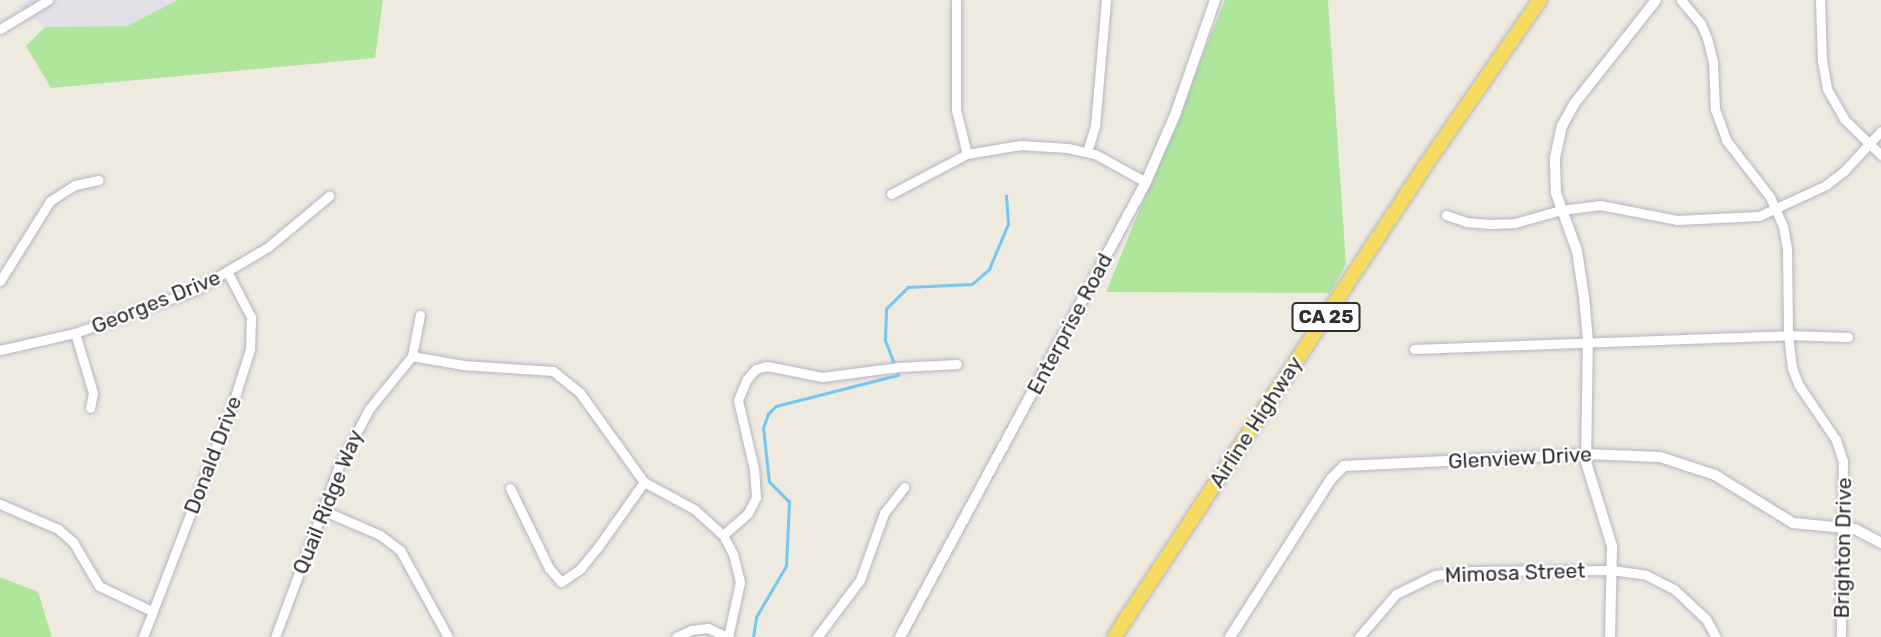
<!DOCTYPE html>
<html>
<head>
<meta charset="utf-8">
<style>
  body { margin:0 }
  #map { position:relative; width:1881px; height:637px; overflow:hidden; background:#efeae0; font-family:Rubik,sans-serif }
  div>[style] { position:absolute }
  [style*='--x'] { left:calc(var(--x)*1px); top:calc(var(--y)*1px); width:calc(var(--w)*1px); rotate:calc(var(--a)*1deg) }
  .industrial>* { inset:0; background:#e3e0e8 }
  .green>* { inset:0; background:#b0e69c }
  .stream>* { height:2.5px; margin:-1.25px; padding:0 1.25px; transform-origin:1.25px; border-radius:1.25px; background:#73c7f1 }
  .roads { filter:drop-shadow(0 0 2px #b4b5c1) drop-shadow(0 0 2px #b4b5c1) }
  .minor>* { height:9px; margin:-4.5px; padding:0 4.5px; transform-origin:4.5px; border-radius:4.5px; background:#fff }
  .tertiary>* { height:10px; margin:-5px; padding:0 5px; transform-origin:5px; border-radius:5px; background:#fff }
  .primary>* { height:14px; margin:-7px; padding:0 7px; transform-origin:7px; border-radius:7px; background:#f4db60 }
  span { translate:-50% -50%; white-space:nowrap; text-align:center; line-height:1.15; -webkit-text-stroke:5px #fff; paint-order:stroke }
  .shield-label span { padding:2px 5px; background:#fff; border:2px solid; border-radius:5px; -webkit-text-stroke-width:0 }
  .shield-label { font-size:19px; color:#2e2e2e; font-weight:700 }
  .street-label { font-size:21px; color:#2e2e2e }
</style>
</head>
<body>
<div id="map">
  <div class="industrial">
    <i style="clip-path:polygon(28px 0,177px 0,127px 26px,45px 27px,18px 7px)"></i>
  </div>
  <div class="green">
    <i style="clip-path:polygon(178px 0,383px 0,375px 58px,51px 88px,26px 46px,45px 27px,127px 26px)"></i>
    <i style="clip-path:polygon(1225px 0,1328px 0,1346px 264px,1330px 293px,1106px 292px)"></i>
    <i style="clip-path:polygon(0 577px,38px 592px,52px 637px,0 637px)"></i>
  </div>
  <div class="stream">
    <i style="--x:894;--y:364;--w:26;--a:-111"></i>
    <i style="--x:885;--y:340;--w:31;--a:-88"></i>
    <i style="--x:886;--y:309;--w:31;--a:-45"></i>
    <i style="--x:908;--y:287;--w:64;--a:-2.7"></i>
    <i style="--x:972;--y:284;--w:23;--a:-41"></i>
    <i style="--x:989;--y:269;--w:49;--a:-67.1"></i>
    <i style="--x:1008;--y:224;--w:28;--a:-94"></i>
    <i style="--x:753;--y:637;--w:20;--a:-81"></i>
    <i style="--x:756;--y:617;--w:59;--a:-59.5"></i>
    <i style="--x:786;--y:566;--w:64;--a:-87.3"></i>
    <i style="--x:789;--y:502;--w:28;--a:-135"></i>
    <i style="--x:769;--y:482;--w:54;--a:-96.3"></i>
    <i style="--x:763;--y:428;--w:15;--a:-70"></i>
    <i style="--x:768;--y:414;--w:11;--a:-45"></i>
    <i style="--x:776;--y:406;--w:126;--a:-14.3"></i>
    <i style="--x:898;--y:375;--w:5;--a:-101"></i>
  </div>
  <div class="roads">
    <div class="minor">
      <i style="--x:956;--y:0;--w:110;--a:90"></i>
      <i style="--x:956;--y:110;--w:45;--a:76"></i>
      <i style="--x:1681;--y:0;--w:31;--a:50"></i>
      <i style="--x:1701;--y:24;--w:15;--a:67"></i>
      <i style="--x:1707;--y:38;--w:25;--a:76"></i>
      <i style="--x:1713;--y:62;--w:47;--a:87.6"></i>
      <i style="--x:1715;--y:109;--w:33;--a:70"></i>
      <i style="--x:1726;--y:140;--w:72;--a:52.3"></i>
      <i style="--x:1770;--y:197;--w:32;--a:66"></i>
      <i style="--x:1783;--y:226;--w:23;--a:80"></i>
      <i style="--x:1787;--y:249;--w:86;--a:89.3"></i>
      <i style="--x:1788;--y:335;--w:33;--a:83"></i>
      <i style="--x:1792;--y:368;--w:17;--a:69"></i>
      <i style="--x:1798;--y:384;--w:68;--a:55.8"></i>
      <i style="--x:1836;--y:440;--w:22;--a:72"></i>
      <i style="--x:1843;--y:461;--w:176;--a:90.7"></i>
      <i style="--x:1820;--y:0;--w:60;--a:88.1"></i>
      <i style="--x:1822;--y:60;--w:29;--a:80"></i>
      <i style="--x:1827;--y:89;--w:34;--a:60"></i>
      <i style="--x:1844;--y:119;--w:52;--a:44.2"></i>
      <i style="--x:0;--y:29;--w:56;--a:-31.1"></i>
      <i style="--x:1087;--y:152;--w:27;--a:-73"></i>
      <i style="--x:1095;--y:126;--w:126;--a:-85"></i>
      <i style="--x:891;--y:194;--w:86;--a:-27.8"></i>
      <i style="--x:967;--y:154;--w:54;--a:-9.6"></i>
      <i style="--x:1020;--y:145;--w:48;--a:3.6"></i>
      <i style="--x:1068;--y:148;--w:28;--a:13"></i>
      <i style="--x:1095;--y:154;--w:58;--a:28.8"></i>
      <i style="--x:1446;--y:215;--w:21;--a:19"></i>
      <i style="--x:1466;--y:222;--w:24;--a:5"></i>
      <i style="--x:1490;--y:224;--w:25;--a:-2"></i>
      <i style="--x:1515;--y:223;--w:48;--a:-15.8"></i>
      <i style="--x:1561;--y:210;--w:39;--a:-7"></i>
      <i style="--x:1600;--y:205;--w:78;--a:11"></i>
      <i style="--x:1677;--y:220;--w:82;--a:-2.8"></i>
      <i style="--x:1759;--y:216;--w:74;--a:-24.8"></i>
      <i style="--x:1826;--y:185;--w:24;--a:-38"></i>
      <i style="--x:1845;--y:170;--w:53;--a:-47.3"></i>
      <i style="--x:0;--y:281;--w:94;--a:-58"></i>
      <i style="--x:50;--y:201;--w:30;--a:-33"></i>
      <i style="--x:75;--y:185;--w:24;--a:-12"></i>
      <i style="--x:75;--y:333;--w:63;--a:73.3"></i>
      <i style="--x:93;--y:393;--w:15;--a:101"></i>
      <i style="--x:1414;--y:349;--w:374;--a:-2.1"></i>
      <i style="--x:1788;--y:335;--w:60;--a:1.9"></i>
      <i style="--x:0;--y:350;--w:77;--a:-12.8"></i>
      <i style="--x:75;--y:333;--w:127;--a:-19.7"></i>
      <i style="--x:195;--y:290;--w:85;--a:-30.5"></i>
      <i style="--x:268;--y:247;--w:80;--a:-39.9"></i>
      <i style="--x:412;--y:356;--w:42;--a:-79"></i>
      <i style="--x:510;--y:488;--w:89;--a:64"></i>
      <i style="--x:549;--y:568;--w:18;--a:49"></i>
      <i style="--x:561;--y:582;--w:23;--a:-34"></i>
      <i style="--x:580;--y:569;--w:28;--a:-51"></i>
      <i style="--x:598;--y:547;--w:80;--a:-54.7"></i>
      <i style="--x:0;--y:504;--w:63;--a:23.3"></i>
      <i style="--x:58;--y:529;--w:20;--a:41"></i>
      <i style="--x:73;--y:542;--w:51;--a:59.4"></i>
      <i style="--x:99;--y:586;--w:59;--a:25.3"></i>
      <i style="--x:322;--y:510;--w:63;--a:23.3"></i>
      <i style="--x:380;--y:535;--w:25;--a:37"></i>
      <i style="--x:400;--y:550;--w:99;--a:61.1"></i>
      <i style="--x:723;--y:535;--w:33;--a:-41"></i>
      <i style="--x:748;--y:513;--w:18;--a:-63"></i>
      <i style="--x:756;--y:497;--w:28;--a:-94"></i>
      <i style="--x:754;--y:469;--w:71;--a:-103.1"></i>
      <i style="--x:738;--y:400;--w:23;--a:-67"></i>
      <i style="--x:747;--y:379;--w:13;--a:-48"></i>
      <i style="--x:756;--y:369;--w:11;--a:-15"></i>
      <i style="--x:767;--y:366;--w:56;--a:11.3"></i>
      <i style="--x:822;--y:377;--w:78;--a:-7.4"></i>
      <i style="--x:899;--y:367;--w:58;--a:-3"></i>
      <i style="--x:143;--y:637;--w:251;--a:-69"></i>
      <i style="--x:233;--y:403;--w:57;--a:-72.5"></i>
      <i style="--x:250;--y:349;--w:32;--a:-88"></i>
      <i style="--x:251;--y:317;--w:50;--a:-117.6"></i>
      <i style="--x:275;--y:637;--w:183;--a:-69.5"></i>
      <i style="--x:339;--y:466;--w:64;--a:-62.2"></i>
      <i style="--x:369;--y:409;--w:68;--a:-50.9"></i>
      <i style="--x:412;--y:356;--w:52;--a:10"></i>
      <i style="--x:463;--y:365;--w:90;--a:3.8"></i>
      <i style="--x:553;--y:371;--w:35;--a:39"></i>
      <i style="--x:580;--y:393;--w:110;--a:54.3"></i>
      <i style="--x:644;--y:482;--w:57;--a:28.4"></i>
      <i style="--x:694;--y:509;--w:39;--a:42"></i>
      <i style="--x:723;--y:535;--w:21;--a:62"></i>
      <i style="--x:733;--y:554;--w:29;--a:76"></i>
      <i style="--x:740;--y:582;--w:56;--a:102.3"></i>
      <i style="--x:676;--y:637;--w:17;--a:-25"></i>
      <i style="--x:691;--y:630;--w:17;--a:-7"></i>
      <i style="--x:708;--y:628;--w:21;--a:25"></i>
      <i style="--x:817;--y:637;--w:71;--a:-53"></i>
      <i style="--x:860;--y:580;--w:71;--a:-70.3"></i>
      <i style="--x:884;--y:513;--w:33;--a:-52"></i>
      <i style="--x:1359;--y:637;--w:57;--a:-49.3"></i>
      <i style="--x:1396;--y:594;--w:43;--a:-26"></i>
      <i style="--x:1435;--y:575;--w:39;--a:-6"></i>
      <i style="--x:1474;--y:571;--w:138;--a:-0.4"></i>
      <i style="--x:1612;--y:570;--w:34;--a:8"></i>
      <i style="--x:1646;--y:575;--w:31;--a:27"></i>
      <i style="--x:1674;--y:589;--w:44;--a:43.2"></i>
      <i style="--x:1706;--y:619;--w:21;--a:61"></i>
    </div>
    <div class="tertiary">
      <i style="--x:900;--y:637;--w:517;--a:-61.6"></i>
      <i style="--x:1146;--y:182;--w:73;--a:-66.6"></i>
      <i style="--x:1175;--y:115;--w:122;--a:-70.8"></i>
      <i style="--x:1230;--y:637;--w:188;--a:-57.4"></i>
      <i style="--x:1331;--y:479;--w:18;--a:-45"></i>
      <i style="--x:1344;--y:466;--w:242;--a:-2.8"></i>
      <i style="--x:1586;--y:454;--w:74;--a:2.3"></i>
      <i style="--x:1660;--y:457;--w:58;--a:18.1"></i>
      <i style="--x:1715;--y:475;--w:92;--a:31.6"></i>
      <i style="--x:1793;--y:523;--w:62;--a:5.5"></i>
      <i style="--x:1855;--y:529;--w:30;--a:28"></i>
      <i style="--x:1610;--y:637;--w:91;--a:-88.7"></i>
      <i style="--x:1612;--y:546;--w:88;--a:-107.2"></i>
      <i style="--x:1586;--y:462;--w:121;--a:-89.1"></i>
      <i style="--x:1588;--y:341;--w:44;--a:-95.2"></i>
      <i style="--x:1584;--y:297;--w:47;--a:-98.7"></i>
      <i style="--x:1577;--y:251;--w:62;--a:-109.9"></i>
      <i style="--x:1556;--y:193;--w:35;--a:-92"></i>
      <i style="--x:1555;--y:158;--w:33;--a:-78"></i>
      <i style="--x:1562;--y:126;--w:25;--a:-61"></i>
      <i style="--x:1574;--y:104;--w:132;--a:-51.7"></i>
    </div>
    <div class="primary">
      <i style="--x:1114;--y:637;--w:568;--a:-56.56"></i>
      <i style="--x:1427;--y:163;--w:198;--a:-55.3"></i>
    </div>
  </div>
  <div class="shield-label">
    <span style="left:1326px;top:317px">CA 25</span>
  </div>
  <div class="street-label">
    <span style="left:156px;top:302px;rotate:-22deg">Georges Drive</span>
    <span style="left:1070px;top:324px;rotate:-62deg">Enterprise Road</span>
    <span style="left:1256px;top:422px;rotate:-57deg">Airline Highway</span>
    <span style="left:213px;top:455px;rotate:-69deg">Donald Drive</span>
    <span style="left:1520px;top:458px;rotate:-3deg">Glenview Drive</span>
    <span style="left:328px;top:502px;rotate:-68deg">Quail Ridge Way</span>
    <span style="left:1843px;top:548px;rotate:-89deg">Brighton Drive</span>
    <span style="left:1515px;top:573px;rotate:-2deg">Mimosa Street</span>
  </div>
</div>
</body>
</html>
